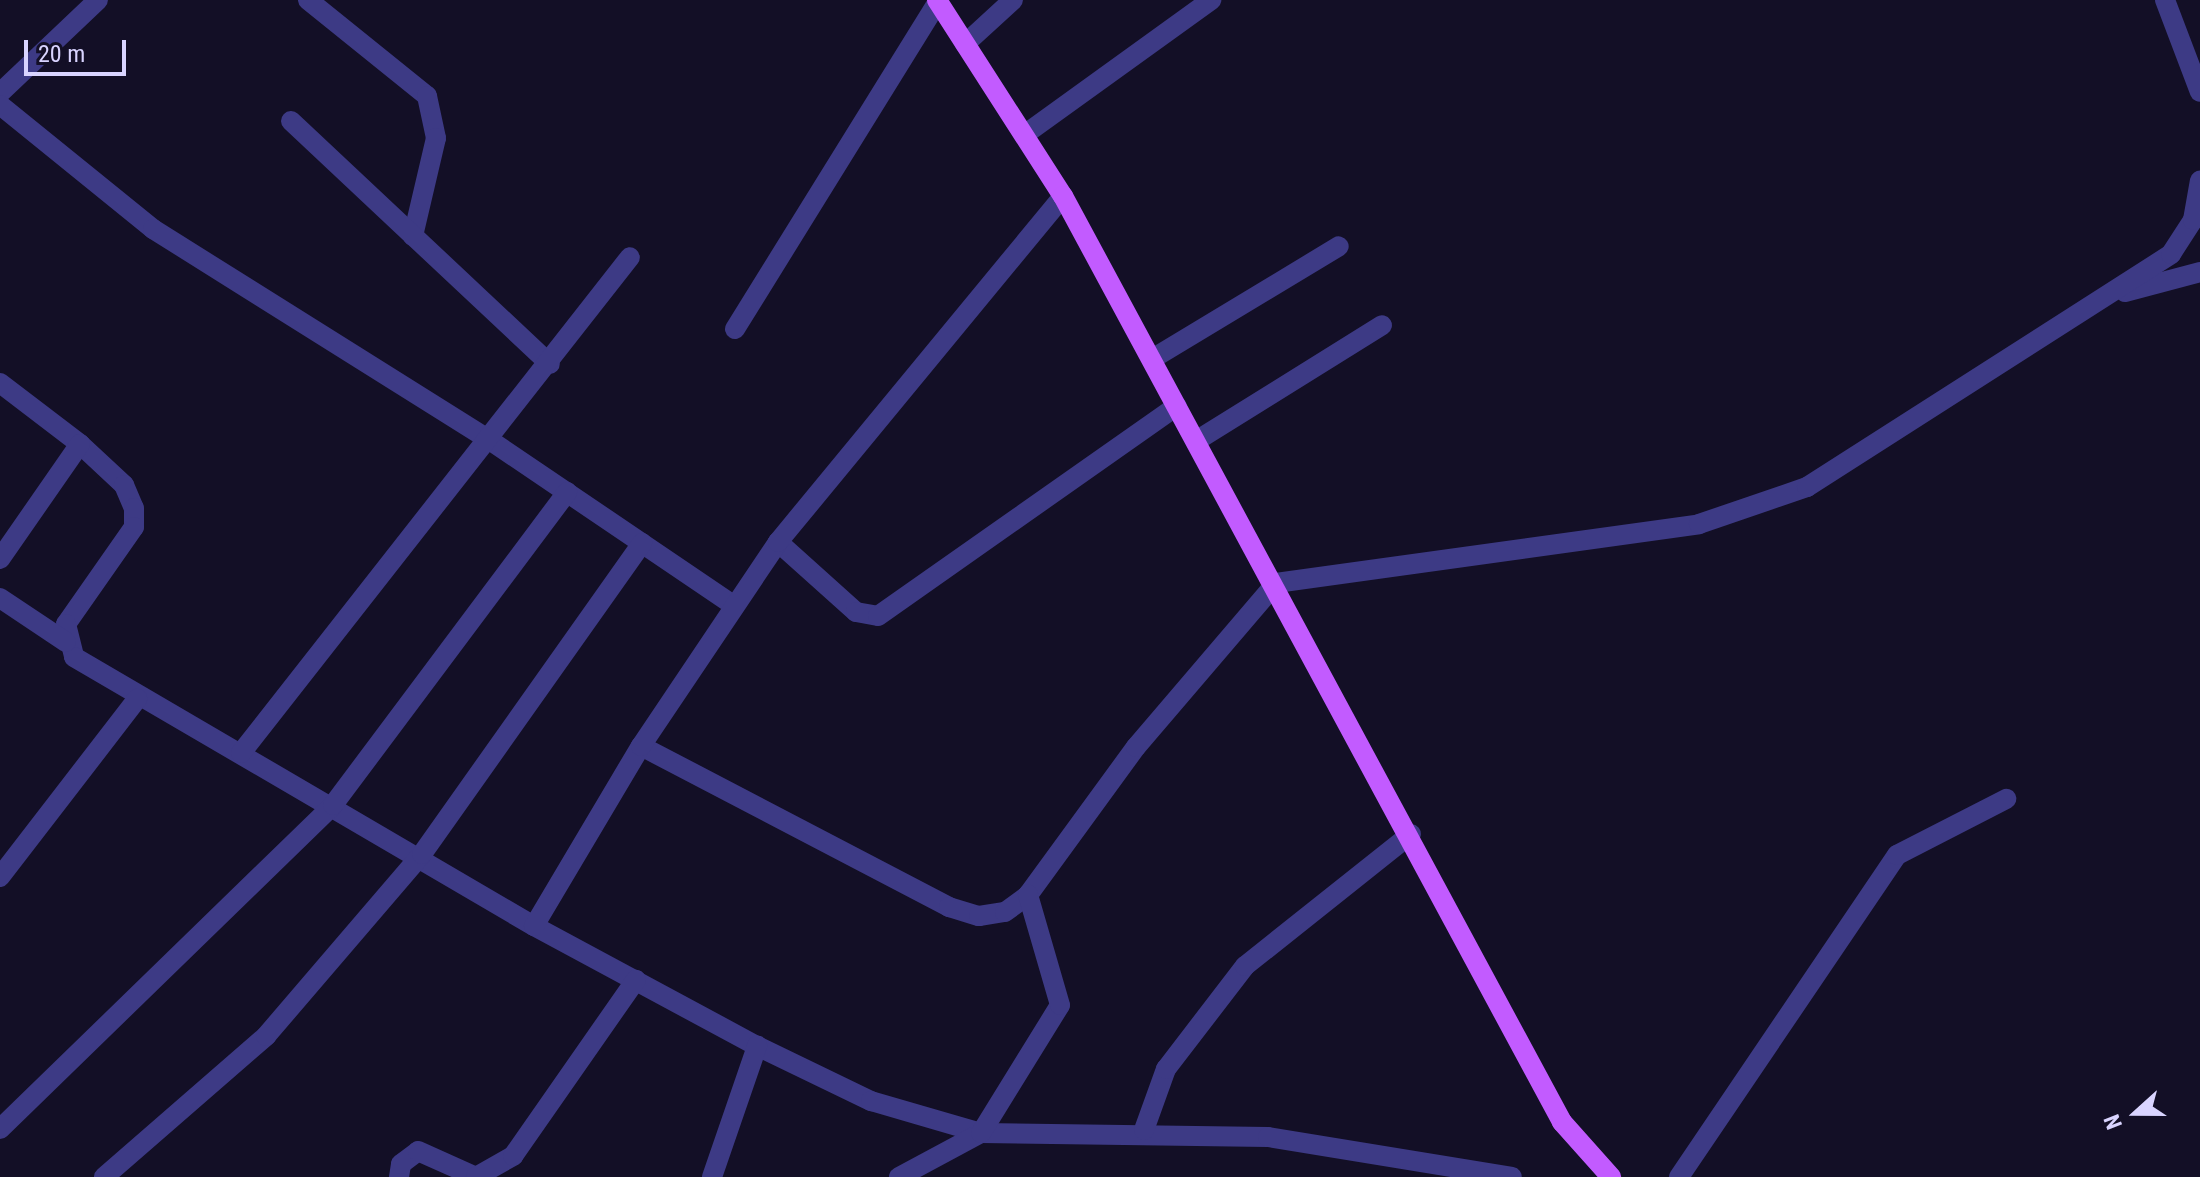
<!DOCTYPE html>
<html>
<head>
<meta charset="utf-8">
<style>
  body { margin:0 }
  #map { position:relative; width:2200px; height:1177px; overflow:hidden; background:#130f26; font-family:"Roboto Condensed",sans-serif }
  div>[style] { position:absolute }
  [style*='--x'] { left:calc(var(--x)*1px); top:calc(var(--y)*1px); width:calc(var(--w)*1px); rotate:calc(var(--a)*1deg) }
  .minor>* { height:20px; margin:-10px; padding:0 10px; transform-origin:10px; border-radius:10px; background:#3d3a85 }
  .major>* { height:20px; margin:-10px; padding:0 10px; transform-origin:10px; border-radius:10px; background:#c25bff }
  span { translate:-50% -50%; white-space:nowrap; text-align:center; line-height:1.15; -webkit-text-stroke:8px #130f26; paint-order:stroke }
  .north { position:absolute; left:2096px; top:1073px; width:80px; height:80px; -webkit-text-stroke:6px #130f26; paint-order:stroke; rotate:249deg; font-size:22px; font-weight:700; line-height:32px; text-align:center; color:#d9d4ff }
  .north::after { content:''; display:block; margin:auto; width:28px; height:36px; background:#d9d4ff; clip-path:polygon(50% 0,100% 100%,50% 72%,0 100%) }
  .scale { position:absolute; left:24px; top:40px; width:102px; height:36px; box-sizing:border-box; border:4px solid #d9d4ff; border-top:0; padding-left:10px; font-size:24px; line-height:28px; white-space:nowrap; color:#d9d4ff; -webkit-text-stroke:6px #130f26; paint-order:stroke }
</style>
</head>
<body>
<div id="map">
  <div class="minor">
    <i style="--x:308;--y:0;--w:153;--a:38.9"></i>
    <i style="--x:427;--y:96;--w:43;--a:77.9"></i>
    <i style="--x:436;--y:138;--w:101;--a:103.2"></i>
    <i style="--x:2165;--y:0;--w:98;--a:69.2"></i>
    <i style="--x:965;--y:44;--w:65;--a:-42.5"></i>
    <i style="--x:0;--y:93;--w:135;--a:-43.5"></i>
    <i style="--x:0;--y:105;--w:197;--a:39"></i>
    <i style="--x:153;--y:229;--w:399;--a:32.1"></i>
    <i style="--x:491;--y:441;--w:292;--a:34.1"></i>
    <i style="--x:291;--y:121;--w:355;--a:43.2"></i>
    <i style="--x:1024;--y:135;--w:231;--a:-35.8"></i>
    <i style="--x:2125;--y:292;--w:78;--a:-14.9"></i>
    <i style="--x:735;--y:329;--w:385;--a:-58.2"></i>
    <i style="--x:1152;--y:359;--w:218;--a:-31.1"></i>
    <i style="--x:0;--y:383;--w:101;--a:37.3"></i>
    <i style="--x:80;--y:444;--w:60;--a:43"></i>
    <i style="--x:124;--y:485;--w:25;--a:67"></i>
    <i style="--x:134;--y:508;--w:19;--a:90"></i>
    <i style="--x:134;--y:527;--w:118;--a:125"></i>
    <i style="--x:66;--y:624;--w:34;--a:76"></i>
    <i style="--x:74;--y:657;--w:533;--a:30.32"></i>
    <i style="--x:534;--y:926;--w:253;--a:28.3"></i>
    <i style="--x:757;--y:1046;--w:127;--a:25.8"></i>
    <i style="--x:871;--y:1101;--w:115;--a:16.2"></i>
    <i style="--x:981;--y:1133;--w:287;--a:0.8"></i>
    <i style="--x:1268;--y:1137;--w:247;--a:9.3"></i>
    <i style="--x:1196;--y:441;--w:219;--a:-31.9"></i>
    <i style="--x:778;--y:542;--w:105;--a:41.9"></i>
    <i style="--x:856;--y:612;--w:22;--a:10"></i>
    <i style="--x:878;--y:616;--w:365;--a:-35.1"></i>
    <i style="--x:0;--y:559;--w:140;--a:-55.2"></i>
    <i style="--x:0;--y:598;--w:79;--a:33.7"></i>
    <i style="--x:641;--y:746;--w:348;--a:27.6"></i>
    <i style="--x:949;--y:907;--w:31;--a:17"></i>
    <i style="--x:979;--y:916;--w:26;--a:-9"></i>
    <i style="--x:1005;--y:912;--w:29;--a:-36"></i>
    <i style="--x:1028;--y:895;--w:183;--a:-53.9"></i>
    <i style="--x:1136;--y:747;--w:216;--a:-49.5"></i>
    <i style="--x:1276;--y:583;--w:427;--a:-7.9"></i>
    <i style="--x:1699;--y:524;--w:114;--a:-18.9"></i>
    <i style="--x:1807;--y:487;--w:432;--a:-32.6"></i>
    <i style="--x:2171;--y:254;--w:40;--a:-57.1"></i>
    <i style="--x:2193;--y:220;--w:40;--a:-80"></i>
    <i style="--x:241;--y:753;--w:630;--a:-51.89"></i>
    <i style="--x:0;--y:877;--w:225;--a:-52.4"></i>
    <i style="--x:534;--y:926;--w:209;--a:-59.3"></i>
    <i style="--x:641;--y:746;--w:246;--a:-56.1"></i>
    <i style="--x:778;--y:542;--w:448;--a:-50.5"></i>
    <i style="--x:0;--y:1129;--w:465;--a:-44.2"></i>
    <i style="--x:333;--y:805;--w:391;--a:-53.2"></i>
    <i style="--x:1144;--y:1130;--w:65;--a:-70.2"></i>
    <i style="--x:1166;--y:1069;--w:130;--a:-52.5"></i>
    <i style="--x:1245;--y:966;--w:212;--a:-38.5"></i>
    <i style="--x:104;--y:1177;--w:215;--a:-41"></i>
    <i style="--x:266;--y:1036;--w:240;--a:-49.4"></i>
    <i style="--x:422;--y:854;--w:381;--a:-54.7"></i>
    <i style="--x:399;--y:1177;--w:13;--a:-81"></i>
    <i style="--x:401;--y:1164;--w:21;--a:-37"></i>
    <i style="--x:418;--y:1151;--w:64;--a:24.1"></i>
    <i style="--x:476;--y:1177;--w:43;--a:-29.6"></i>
    <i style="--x:513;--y:1156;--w:215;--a:-55.1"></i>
    <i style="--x:712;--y:1177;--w:139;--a:-71"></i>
    <i style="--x:899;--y:1177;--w:93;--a:-28.2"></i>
    <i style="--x:981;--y:1133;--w:150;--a:-58.3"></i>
    <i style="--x:1060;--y:1005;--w:115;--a:-106.2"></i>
    <i style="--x:1679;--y:1177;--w:389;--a:-55.9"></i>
    <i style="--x:1897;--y:855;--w:123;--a:-27.2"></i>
  </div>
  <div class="major">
    <i style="--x:937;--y:0;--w:233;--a:57.3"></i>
    <i style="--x:1063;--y:196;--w:1052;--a:61.68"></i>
    <i style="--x:1562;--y:1122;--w:74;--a:48.3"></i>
  </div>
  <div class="north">N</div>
  <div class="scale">20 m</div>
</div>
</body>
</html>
